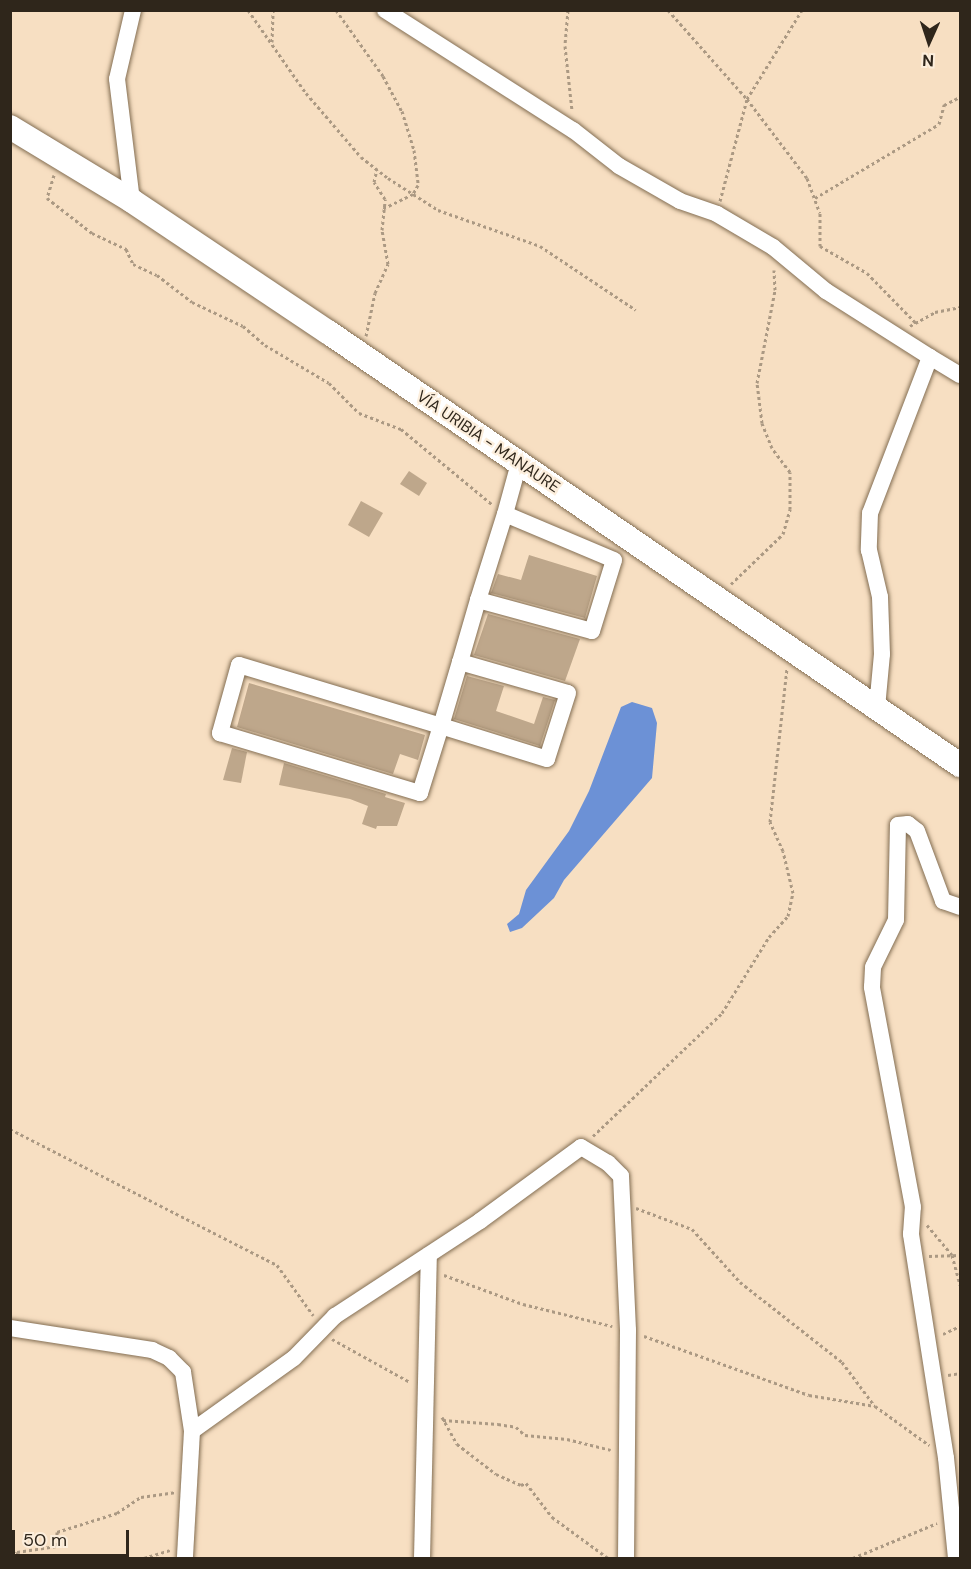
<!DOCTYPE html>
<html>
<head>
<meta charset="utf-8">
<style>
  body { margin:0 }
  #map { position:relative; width:971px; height:1569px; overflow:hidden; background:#f7dfc2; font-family:"DM Sans",sans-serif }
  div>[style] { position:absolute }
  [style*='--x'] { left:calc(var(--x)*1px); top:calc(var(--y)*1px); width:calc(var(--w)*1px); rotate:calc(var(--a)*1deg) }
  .water>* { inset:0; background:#6c91d6 }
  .building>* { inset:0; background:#bea78b }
  .path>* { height:3px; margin-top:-1.5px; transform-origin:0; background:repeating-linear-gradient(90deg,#ab9983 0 3px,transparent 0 6px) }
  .roads { filter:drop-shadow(0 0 2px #836e53) drop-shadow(0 0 2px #836e53) }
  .minor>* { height:16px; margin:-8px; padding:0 8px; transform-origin:8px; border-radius:8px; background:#fff }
  .secondary>* { height:24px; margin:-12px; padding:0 12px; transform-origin:12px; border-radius:12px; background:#fff }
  span { translate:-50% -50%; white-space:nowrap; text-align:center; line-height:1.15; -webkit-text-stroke:4.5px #fceedc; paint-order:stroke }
  .street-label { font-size:16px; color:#2f261b }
  .frame { position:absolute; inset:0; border:12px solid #2f261b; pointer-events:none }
  .north { position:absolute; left:899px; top:12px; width:60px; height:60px; -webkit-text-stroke:4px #fceedc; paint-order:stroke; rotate:183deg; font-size:16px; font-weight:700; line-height:24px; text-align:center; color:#2f261b }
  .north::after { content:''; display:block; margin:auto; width:21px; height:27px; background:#2f261b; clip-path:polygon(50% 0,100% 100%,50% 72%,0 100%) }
  .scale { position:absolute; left:12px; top:1530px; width:117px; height:27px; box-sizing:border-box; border:3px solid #2f261b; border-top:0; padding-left:8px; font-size:18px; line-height:21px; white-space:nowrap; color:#2f261b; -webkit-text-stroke:4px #fceedc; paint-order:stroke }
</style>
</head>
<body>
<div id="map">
  <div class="water">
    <i style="clip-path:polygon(632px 702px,652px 708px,657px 723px,652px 778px,564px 880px,554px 898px,522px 928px,510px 932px,507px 924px,519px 914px,526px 890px,569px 831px,589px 791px,621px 707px)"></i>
  </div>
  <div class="building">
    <i style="clip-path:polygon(409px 471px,427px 483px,419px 496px,400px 484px)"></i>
    <i style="clip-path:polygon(361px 501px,383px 513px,369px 537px,348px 525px)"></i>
    <i style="clip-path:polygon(529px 555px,597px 576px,585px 618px,491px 593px,498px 574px,521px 580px)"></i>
    <i style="clip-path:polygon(488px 614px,580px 639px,565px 681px,474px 655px)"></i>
    <i style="clip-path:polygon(467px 676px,504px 686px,496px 711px,534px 724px,543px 697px,555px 700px,540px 746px,454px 719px)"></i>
    <i style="clip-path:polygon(249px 683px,425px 735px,418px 760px,400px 754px,393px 774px,237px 727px)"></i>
    <i style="clip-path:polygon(232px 748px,247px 752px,241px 783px,223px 780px)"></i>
    <i style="clip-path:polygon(284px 763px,386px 794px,385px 797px,405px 803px,397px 826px,377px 826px,376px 829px,362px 824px,368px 806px,350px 799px,279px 785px)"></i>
  </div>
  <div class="path">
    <i style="--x:248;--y:10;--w:101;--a:55.1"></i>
    <i style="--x:306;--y:93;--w:84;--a:49.3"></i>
    <i style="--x:361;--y:157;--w:34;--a:38"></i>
    <i style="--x:388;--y:178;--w:59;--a:32.6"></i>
    <i style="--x:438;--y:210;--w:108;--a:19.4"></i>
    <i style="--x:540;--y:246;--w:115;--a:33.7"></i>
    <i style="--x:336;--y:10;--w:81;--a:54.5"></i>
    <i style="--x:383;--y:76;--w:40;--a:62"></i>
    <i style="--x:402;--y:111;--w:41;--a:72.9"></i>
    <i style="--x:414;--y:150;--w:35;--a:83"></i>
    <i style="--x:418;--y:185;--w:10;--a:119"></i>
    <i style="--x:413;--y:194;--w:34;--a:154"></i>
    <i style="--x:568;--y:10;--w:36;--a:95"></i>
    <i style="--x:565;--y:46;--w:64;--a:83.8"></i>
    <i style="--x:668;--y:10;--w:119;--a:48.4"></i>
    <i style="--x:747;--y:99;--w:99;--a:52.8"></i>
    <i style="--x:807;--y:178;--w:37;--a:70"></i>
    <i style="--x:820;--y:213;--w:33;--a:90"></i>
    <i style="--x:820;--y:246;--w:54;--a:29.9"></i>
    <i style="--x:867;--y:273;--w:71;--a:45.6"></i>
    <i style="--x:272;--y:42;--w:32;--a:-88"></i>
    <i style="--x:54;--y:175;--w:24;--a:107"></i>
    <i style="--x:47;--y:198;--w:57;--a:37.9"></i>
    <i style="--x:92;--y:233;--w:38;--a:25"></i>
    <i style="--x:126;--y:249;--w:17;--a:65"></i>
    <i style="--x:133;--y:264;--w:26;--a:25"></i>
    <i style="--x:157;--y:275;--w:44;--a:37.6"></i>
    <i style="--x:192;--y:302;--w:56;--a:25.2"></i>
    <i style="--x:243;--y:326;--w:29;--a:41"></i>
    <i style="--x:265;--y:345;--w:74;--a:30.7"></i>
    <i style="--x:329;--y:383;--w:42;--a:45"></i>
    <i style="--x:359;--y:413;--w:45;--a:20.9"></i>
    <i style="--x:401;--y:429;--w:119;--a:39.6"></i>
    <i style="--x:815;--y:198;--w:144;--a:-30.8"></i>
    <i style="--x:939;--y:124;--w:20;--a:-75"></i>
    <i style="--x:944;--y:105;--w:18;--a:-27"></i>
    <i style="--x:720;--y:201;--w:106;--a:-75.2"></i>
    <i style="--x:747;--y:99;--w:105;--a:-58.3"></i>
    <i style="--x:910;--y:326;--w:29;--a:-29"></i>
    <i style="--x:935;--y:312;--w:25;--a:-11"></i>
    <i style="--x:366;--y:336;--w:44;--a:-78.2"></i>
    <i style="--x:375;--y:293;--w:32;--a:-66"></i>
    <i style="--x:388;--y:264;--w:35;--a:-100"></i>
    <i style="--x:382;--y:230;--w:31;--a:-84"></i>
    <i style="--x:385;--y:199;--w:20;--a:-123"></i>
    <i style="--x:374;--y:182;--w:13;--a:-77"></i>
    <i style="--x:731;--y:584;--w:72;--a:-43.9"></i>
    <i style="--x:783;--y:534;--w:26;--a:-74"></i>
    <i style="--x:790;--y:509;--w:37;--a:-90"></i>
    <i style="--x:790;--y:472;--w:30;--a:-127"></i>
    <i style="--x:772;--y:448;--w:27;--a:-112"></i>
    <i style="--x:762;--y:423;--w:40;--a:-97.1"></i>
    <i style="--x:757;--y:383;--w:95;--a:-79"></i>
    <i style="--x:775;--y:290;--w:20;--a:-93"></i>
    <i style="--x:10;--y:1129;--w:300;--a:27"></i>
    <i style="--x:277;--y:1265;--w:62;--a:54.2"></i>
    <i style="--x:593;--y:1136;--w:178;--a:-43.6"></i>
    <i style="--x:722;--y:1013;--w:89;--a:-58.3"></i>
    <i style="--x:769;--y:937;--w:28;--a:-48"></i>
    <i style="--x:788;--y:916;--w:24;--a:-78"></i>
    <i style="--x:793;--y:893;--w:43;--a:-103.4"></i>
    <i style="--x:783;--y:851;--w:32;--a:-114"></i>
    <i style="--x:770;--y:822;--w:154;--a:-83.7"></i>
    <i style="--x:636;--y:1208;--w:60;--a:20.6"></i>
    <i style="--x:692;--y:1229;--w:72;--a:47.8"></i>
    <i style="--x:740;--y:1282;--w:130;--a:38.1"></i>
    <i style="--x:842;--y:1362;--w:54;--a:53.3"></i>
    <i style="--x:927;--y:1225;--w:39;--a:50"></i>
    <i style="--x:952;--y:1255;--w:31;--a:75"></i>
    <i style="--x:929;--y:1256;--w:31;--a:-2"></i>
    <i style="--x:444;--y:1275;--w:84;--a:20.2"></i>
    <i style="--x:523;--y:1304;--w:92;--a:13.9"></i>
    <i style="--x:943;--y:1334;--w:19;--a:-25"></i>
    <i style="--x:644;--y:1336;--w:175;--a:19.7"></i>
    <i style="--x:809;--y:1395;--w:67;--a:9.5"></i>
    <i style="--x:875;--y:1406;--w:67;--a:35.8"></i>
    <i style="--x:332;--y:1339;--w:89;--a:28.9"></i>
    <i style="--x:948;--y:1375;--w:12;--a:-9"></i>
    <i style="--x:442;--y:1417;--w:31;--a:61"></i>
    <i style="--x:457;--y:1444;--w:49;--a:37.6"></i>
    <i style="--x:496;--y:1474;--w:27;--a:24"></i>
    <i style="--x:521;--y:1485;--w:5;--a:-22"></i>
    <i style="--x:526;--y:1483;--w:43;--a:52.6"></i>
    <i style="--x:552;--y:1517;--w:69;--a:36.2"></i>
    <i style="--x:443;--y:1420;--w:55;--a:4.2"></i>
    <i style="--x:498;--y:1424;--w:18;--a:9"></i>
    <i style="--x:516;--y:1427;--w:12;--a:42"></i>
    <i style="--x:525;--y:1435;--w:42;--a:5.4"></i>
    <i style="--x:567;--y:1439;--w:45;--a:14"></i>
    <i style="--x:13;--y:1558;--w:7;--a:-56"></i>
    <i style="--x:17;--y:1552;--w:40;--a:-8.5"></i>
    <i style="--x:57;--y:1546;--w:14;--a:-90"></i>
    <i style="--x:57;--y:1532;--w:63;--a:-17.6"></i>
    <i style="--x:117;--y:1513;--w:29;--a:-34"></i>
    <i style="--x:141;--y:1497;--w:34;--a:-8"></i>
    <i style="--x:144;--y:1558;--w:27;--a:-17"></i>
    <i style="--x:853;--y:1558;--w:91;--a:-22.6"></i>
  </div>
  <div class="roads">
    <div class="minor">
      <i style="--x:385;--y:10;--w:223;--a:32.6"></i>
      <i style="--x:573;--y:130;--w:58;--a:38"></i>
      <i style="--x:619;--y:166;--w:70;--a:29.8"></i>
      <i style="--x:680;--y:201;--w:39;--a:19"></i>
      <i style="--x:717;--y:214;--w:65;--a:30.5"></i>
      <i style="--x:773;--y:247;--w:69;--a:39.7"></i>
      <i style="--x:826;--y:291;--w:123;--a:32.4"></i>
      <i style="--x:930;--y:357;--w:167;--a:111"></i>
      <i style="--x:870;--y:513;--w:37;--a:92"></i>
      <i style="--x:869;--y:550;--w:48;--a:76.8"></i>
      <i style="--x:880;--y:597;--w:57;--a:88"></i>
      <i style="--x:882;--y:654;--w:54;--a:95.3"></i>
      <i style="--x:132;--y:201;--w:123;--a:-97"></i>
      <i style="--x:117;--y:79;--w:71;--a:-76.9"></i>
      <i style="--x:930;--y:357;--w:35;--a:31"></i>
      <i style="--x:478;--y:600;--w:118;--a:15.2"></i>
      <i style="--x:592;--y:631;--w:74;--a:-72.8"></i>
      <i style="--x:614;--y:560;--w:118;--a:-157.1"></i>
      <i style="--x:460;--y:662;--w:112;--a:16"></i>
      <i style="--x:568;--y:693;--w:69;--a:107.7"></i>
      <i style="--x:547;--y:759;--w:111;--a:-162.7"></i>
      <i style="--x:441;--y:726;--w:211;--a:-163.2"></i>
      <i style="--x:239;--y:665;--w:71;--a:105.6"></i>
      <i style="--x:220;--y:733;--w:209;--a:16.7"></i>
      <i style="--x:420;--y:793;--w:70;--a:-72.6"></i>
      <i style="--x:441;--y:726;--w:67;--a:-73.5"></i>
      <i style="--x:460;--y:662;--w:65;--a:-73.8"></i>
      <i style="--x:478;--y:600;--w:90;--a:-72.6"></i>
      <i style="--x:505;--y:514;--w:53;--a:-74.6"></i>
      <i style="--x:10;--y:1328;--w:144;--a:8.8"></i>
      <i style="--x:152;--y:1350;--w:19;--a:25"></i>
      <i style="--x:169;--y:1358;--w:20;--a:45"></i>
      <i style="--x:183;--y:1372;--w:60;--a:81.3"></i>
      <i style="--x:192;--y:1431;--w:127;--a:93.2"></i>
      <i style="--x:192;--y:1431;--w:125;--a:-35.6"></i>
      <i style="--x:294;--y:1358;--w:59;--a:-45.7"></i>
      <i style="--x:335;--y:1316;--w:173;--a:-33.2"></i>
      <i style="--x:480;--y:1221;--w:125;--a:-36.2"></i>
      <i style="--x:581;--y:1147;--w:31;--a:31"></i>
      <i style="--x:608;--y:1163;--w:18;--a:45"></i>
      <i style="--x:621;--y:1176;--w:154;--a:87.4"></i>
      <i style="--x:628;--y:1330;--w:228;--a:90.5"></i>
      <i style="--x:422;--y:1558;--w:303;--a:-88.7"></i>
      <i style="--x:956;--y:1558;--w:100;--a:-95.7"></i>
      <i style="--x:946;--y:1458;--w:227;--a:-98.9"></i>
      <i style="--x:911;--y:1234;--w:27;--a:-86"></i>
      <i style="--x:913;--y:1207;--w:224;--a:-100.6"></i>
      <i style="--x:872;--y:987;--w:20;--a:-87"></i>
      <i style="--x:873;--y:967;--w:52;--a:-63.9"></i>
      <i style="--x:896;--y:920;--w:95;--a:-88.8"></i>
      <i style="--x:898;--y:825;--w:10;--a:-6"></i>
      <i style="--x:908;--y:824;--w:11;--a:38"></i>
      <i style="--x:917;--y:831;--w:75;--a:69.6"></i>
      <i style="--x:943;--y:901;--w:18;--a:19"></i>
    </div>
    <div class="secondary">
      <i style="--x:10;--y:127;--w:143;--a:31.2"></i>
      <i style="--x:132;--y:201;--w:236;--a:33.8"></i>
      <i style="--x:328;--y:332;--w:766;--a:34.42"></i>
    </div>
  </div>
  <div class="street-label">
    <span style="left:488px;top:442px;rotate:34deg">VÍA URIBIA - MANAURE</span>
  </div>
  <div class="frame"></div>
  <div class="north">N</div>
  <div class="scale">50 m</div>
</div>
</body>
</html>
